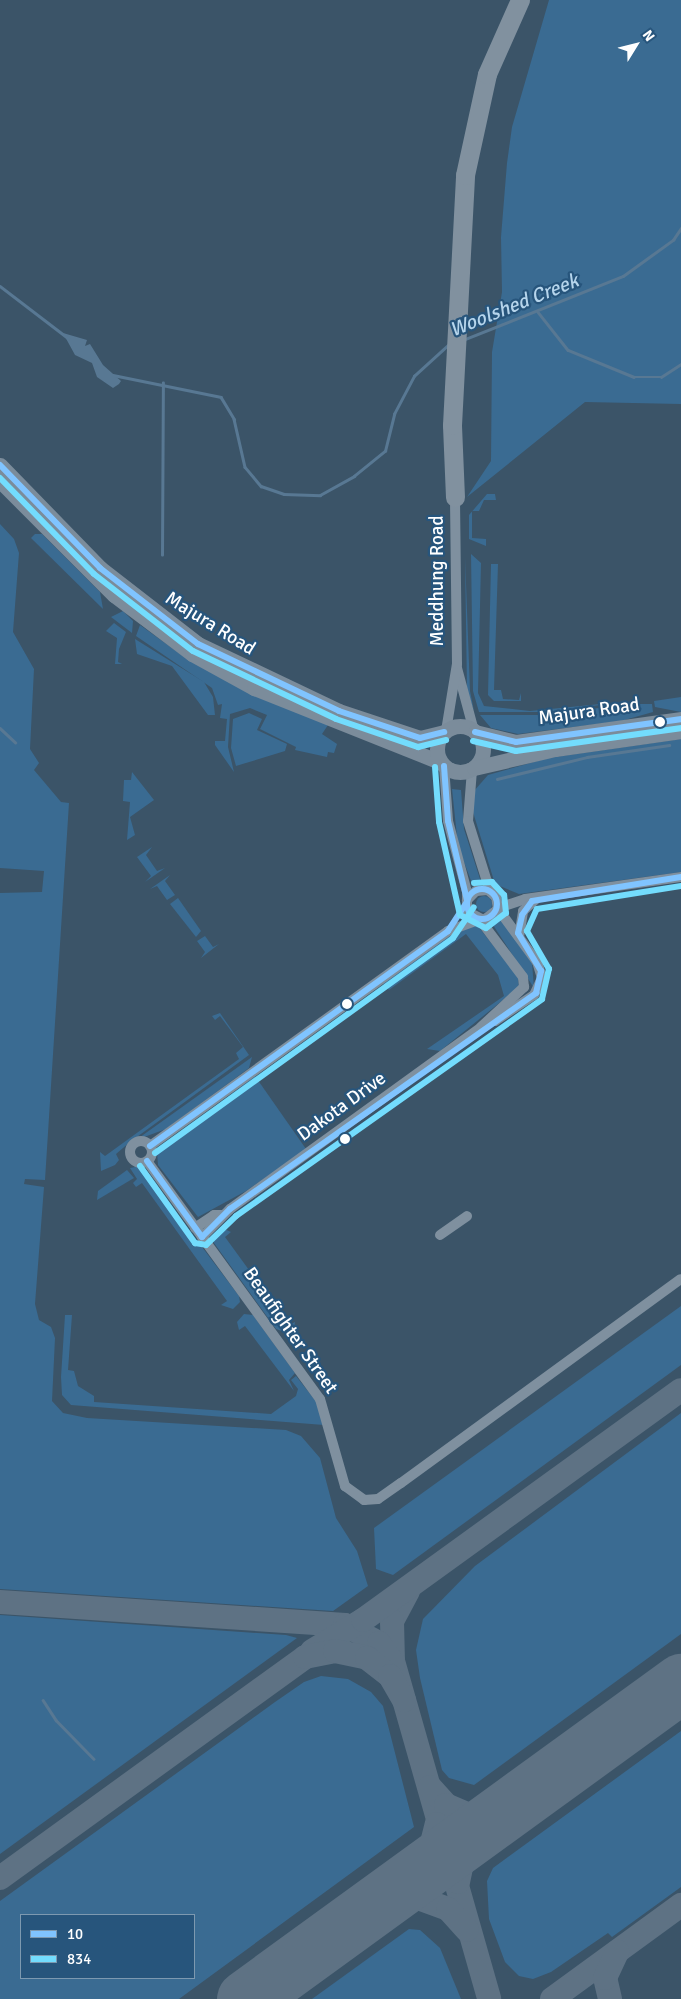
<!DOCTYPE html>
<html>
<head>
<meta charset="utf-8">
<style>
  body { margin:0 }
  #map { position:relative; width:681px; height:1999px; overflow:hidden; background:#3b5468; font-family:Signika,sans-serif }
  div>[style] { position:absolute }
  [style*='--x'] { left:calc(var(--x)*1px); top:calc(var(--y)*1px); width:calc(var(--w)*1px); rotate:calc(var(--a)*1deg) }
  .green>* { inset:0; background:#3a6b92 }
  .round { border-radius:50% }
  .water>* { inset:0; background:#587893 }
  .stream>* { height:2.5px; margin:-1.25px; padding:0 1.25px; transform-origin:1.25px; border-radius:1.25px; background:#587893 }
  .taxiway>* { height:24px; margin:-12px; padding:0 12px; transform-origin:12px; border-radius:12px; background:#5e7284 }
  .runway>* { height:59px; margin:-29.5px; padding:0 29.5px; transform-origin:29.5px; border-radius:29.5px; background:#5e7284 }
  .street>* { height:10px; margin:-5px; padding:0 5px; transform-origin:5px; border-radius:5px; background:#7f909f }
  .street>.ring { margin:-5px; padding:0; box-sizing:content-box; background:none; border:10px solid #7f909f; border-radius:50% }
  .secondary>* { height:15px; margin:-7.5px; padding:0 7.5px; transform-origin:7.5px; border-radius:7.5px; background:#7b8c9b }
  .secondary>.ring { margin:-7.5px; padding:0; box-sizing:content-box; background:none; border:15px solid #7b8c9b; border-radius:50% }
  .highway>* { height:19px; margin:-9.5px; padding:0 9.5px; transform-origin:9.5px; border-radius:9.5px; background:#81919f }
  .bus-1>* { height:6px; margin:-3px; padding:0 3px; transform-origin:3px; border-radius:3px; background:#80c4ff }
  .bus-1>.ring { margin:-3px; padding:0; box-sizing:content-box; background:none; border:6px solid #80c4ff; border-radius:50% }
  .bus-2>* { height:6px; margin:-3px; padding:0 3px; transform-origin:3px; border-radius:3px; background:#73dcfd }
  .dots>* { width:14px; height:14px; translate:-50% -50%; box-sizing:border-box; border:2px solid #27557c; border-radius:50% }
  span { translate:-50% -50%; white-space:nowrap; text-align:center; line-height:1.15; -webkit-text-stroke:4.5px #27557c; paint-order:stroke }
  .street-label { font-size:19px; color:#fff }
  .water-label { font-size:20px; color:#b6d5ec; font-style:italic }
  .legend { position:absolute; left:20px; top:1914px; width:175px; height:65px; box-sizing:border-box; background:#27557c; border:1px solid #7d99b0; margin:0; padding:6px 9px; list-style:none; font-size:15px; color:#fff }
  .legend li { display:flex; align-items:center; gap:10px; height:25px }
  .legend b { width:25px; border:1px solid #7d99b0 }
  .north { position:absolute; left:611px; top:20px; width:50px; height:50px; -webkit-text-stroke:4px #27557c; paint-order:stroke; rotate:54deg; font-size:14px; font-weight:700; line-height:20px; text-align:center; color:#fff }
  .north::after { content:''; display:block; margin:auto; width:18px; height:22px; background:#fff; clip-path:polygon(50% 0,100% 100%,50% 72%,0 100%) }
</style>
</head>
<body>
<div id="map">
  <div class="green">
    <i style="clip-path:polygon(549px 0,681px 0,681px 404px,585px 402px,467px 497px,491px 461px,492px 352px,502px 292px,501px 237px,507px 163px,512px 127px)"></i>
    <i style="clip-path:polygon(487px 494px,495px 494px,496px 500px,484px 500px,479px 511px,472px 511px,472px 538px,486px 539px,486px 546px,469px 539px,469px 515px)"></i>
    <i style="clip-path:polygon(0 524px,14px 539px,19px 553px,13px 632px,34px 669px,30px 749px,39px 763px,34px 770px,61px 802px,69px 803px,45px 1180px,25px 1179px,24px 1184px,44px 1187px,35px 1304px,39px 1320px,51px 1327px,55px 1338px,52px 1401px,63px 1413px,87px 1418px,286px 1430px,301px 1436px,320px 1458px,336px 1518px,357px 1551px,368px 1586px,333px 1611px,0 1589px,0 893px,42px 892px,44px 871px,0 868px)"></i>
    <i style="clip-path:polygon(35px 534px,42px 534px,100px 592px,103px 609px,31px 538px)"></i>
    <i style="clip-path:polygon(471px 554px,481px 563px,478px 693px,484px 706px,530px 711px,631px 701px,546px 712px,479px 712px,473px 691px)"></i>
    <i style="clip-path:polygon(465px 556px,470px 691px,474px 711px,467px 690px)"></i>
    <i style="clip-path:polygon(491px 564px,498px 564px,494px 690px,501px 690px,503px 699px,519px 700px,521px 693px,521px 701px,494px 701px,488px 695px)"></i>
    <i style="clip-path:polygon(123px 611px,133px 621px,132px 633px,111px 617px)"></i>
    <i style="clip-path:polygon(114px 623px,126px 632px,119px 649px,118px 662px,122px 664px,115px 664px,117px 638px,106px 631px)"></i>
    <i style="clip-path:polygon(140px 625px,183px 656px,328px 725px,322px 734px,337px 744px,334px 753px,328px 752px,327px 757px,295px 750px,296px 747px,260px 729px,267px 715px,250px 708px,230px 714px,228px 747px,234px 772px,215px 745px,215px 741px,225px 741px,227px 719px,220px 718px,222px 704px,218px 705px,212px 688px,136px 636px)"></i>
    <i style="clip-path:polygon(135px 639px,204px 682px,213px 697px,215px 715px,208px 715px,172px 666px,137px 654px)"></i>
    <i style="clip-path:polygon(681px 697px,681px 712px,655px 707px,654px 701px)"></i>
    <i style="clip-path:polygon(632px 704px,652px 704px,653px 712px,621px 721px,518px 734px,491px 728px,480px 715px,541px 715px)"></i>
    <i style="clip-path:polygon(249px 713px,262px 719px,257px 730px,287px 744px,285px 751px,236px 766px,231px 748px,233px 719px)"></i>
    <i style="clip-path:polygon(681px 739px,681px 872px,519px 894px,495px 884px,473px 812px,474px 791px,488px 775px,548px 758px)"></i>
    <i style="clip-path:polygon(132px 772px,154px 800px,130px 817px,135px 835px,127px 840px,130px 802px,123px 801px,124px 780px,131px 780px)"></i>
    <i style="clip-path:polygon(452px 789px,461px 790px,464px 829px,481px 882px,473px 886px,458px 846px)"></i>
    <i style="clip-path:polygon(152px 847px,146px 855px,157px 871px,165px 868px,145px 882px,151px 876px,137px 857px)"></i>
    <i style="clip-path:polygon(170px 875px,165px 881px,175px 895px,167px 900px,157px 886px,150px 889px)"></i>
    <i class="round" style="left:476px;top:896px;width:16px;height:16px"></i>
    <i style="clip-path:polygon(178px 898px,201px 931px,196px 937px,170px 904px)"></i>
    <i style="clip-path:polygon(501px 919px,532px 963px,534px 988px,493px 925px)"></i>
    <i style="clip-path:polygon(477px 925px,518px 977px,519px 987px,440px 1051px,427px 1049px,504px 996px,498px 975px,466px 934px,389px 990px,383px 983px,460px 928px)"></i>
    <i style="clip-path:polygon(205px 936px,213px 947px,219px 944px,201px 958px,205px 952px,197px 941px)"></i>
    <i style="clip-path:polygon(220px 1013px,249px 1055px,130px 1142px,116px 1154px,119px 1160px,115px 1165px,101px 1171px,100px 1152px,105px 1156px,239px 1059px,236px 1053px,243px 1047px,220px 1016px,215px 1020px,212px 1016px)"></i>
    <i style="clip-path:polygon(252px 1057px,249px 1068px,166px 1129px,136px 1140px)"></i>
    <i style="clip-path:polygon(255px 1076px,306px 1149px,246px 1191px,198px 1217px,158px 1165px,157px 1151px)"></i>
    <i style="clip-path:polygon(141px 1166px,239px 1296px,240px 1302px,233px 1309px,221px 1305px,227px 1301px,142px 1183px,136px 1187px,133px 1183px,137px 1179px,130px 1168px)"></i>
    <i style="clip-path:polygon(127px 1170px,134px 1178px,97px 1200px,98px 1191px)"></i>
    <i style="clip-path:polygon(222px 1228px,231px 1232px,225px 1237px,289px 1325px,295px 1322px,293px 1335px,276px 1329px,214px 1243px,214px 1233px)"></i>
    <i style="clip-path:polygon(681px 1306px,681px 1365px,393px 1575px,376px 1569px,374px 1528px)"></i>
    <i style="clip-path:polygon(244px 1314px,253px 1315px,295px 1373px,289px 1380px,294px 1391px,245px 1326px,239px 1330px,237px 1322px)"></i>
    <i style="clip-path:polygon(65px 1315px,72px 1315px,68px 1370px,74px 1371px,78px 1386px,94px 1396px,94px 1402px,271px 1414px,296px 1396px,298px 1389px,291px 1380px,296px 1376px,318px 1404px,324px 1425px,71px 1405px,62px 1395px,61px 1377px)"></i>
    <i style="clip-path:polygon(681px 1413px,681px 1634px,474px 1785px,449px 1778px,442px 1770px,420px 1678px,416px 1650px,423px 1619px,475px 1566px)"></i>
    <i style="clip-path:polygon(0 1615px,286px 1635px,297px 1638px,0 1854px)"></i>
    <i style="clip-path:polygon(evenodd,321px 1676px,348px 1679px,371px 1692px,383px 1706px,414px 1827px,179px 1999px,0 1999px,0 1901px,275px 1702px,304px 1682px,321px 1676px,21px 1915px,194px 1915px,194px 1978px,21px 1978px,21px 1915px)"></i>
    <i style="clip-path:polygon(681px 1731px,681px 1887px,612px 1937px,608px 1933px,551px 1972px,533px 1979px,519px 1976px,505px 1962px,489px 1919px,487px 1881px,493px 1868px)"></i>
    <i style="clip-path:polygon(409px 1929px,420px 1930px,440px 1948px,461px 1999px,312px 1999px)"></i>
  </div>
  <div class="water">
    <i style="clip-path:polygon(63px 333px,87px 340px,85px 346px,90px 344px,103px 365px,121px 381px,119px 384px,113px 388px,97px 377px,92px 363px,75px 355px)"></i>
  </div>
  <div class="stream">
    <i style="--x:0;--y:286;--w:86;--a:37.4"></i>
    <i style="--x:538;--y:312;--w:48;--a:51.7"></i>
    <i style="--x:568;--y:350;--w:71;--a:22.2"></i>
    <i style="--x:634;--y:377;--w:27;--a:0"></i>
    <i style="--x:661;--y:377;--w:24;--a:-33"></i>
    <i style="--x:463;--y:340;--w:172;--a:-21.8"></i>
    <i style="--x:623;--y:276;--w:62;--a:-35.8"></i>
    <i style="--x:673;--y:240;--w:14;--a:-56"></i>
    <i style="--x:113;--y:375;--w:110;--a:11.5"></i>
    <i style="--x:221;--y:397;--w:26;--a:59"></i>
    <i style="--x:234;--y:419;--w:49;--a:77.1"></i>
    <i style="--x:245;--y:467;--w:25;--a:50"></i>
    <i style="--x:261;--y:486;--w:24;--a:19"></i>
    <i style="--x:284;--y:494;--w:36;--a:2"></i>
    <i style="--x:320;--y:495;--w:39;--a:-29"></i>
    <i style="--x:354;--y:476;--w:40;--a:-39"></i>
    <i style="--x:385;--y:451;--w:38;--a:-76"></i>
    <i style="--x:394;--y:414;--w:43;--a:-62.2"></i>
    <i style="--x:414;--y:376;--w:46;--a:-42.4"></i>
    <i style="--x:162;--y:555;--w:172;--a:-89.7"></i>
    <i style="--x:0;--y:728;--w:21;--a:43"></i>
    <i style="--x:497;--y:779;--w:93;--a:-13.7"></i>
    <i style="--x:587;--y:757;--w:83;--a:-8.3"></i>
    <i style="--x:43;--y:1700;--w:24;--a:57"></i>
    <i style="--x:56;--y:1720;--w:54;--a:45.7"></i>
  </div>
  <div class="taxiway">
    <i style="--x:408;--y:1591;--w:34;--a:118"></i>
    <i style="--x:392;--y:1621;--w:40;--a:88.6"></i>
    <i style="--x:393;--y:1661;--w:351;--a:74.1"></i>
    <i style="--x:0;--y:1602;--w:346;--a:3.8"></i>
    <i style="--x:345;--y:1625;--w:38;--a:28"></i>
    <i style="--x:379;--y:1643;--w:25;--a:56"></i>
    <i style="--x:312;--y:1651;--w:60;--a:-31.3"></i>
    <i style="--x:363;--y:1620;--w:392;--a:-35.9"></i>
    <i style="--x:430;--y:1787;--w:24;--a:48"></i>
    <i style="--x:446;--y:1805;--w:28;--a:23"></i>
    <i style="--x:472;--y:1816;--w:20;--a:-6"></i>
    <i style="--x:492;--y:1814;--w:26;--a:-25"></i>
    <i style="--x:0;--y:1878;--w:377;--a:-35.9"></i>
    <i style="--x:305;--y:1657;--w:31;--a:-11"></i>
    <i style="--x:335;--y:1651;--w:33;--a:12"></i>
    <i style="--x:367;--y:1658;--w:29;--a:38"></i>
    <i style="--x:390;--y:1676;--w:28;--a:60"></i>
    <i style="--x:458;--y:1882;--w:34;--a:-78"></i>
    <i style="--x:465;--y:1849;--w:32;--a:-49"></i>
    <i style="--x:406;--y:1883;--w:33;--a:-47"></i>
    <i style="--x:428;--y:1859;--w:36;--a:-76"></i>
    <i style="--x:365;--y:1912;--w:29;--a:-25"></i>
    <i style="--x:391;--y:1900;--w:27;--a:-4"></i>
    <i style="--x:418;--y:1898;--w:32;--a:20"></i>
    <i style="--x:448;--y:1909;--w:28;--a:48"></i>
    <i style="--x:552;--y:1999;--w:160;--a:-36.1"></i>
    <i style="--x:610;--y:1999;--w:22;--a:-103"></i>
    <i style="--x:605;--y:1978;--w:29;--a:-65"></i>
  </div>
  <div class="runway">
    <i style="--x:246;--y:1999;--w:538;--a:-36"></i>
  </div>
  <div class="street">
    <i style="--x:457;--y:668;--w:65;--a:74.9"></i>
    <i style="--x:446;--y:731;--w:68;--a:-80.7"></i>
    <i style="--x:457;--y:664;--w:167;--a:-90.7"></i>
    <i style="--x:444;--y:766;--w:55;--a:85.8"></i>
    <i style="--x:448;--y:821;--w:73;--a:75"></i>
    <i style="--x:467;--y:892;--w:12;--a:90"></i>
    <i style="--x:467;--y:904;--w:8;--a:83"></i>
    <i style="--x:468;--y:912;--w:18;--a:27"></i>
    <i style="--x:484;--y:920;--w:18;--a:-38"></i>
    <i style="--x:498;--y:909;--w:12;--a:-99"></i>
    <i style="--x:496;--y:897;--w:11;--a:-139"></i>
    <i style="--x:488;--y:890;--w:12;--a:175"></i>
    <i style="--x:476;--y:891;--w:13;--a:135"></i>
    <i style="--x:472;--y:770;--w:51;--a:94.5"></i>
    <i style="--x:468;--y:821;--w:73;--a:72.6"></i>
    <i style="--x:498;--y:908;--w:28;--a:-18"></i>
    <i style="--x:525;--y:899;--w:158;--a:-8"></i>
    <i style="--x:519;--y:937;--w:26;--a:-81"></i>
    <i style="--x:523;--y:911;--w:18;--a:-43"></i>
    <i style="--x:495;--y:1021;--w:47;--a:-33.7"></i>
    <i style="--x:534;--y:995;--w:19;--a:-65"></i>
    <i style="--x:542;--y:978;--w:17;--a:-107"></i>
    <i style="--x:537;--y:962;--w:66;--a:-126.3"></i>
    <i class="ring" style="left:130px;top:1141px;width:12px;height:12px"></i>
    <i style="--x:150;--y:1146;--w:367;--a:-35.8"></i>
    <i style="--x:448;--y:931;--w:32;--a:-20"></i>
    <i style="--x:147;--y:1161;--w:294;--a:54"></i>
    <i style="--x:320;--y:1399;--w:91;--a:74"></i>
    <i style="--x:345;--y:1486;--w:24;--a:36"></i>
    <i style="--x:364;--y:1500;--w:14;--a:-4"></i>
    <i style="--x:378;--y:1499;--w:28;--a:-35"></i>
    <i style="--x:401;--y:1483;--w:346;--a:-36.1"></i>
    <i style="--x:195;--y:1228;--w:23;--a:-34"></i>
    <i style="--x:214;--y:1215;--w:8;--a:0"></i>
    <i style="--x:440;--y:1235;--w:33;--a:-35"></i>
    <i style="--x:202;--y:1237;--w:40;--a:-45"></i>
    <i style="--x:230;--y:1209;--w:310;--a:-35.9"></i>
    <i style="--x:481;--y:1027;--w:59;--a:-42.9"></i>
    <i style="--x:524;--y:987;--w:10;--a:-96"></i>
    <i style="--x:523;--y:977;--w:71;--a:-127"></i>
  </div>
  <div class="secondary">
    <i style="--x:0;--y:465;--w:144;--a:45.8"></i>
    <i style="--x:100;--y:568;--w:124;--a:37.8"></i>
    <i style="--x:198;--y:644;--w:156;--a:25.4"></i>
    <i style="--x:339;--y:711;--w:85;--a:18.4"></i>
    <i style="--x:420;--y:738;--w:25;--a:-14"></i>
    <i style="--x:0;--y:481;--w:161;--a:45"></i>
    <i style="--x:114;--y:595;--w:98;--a:37.1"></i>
    <i style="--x:192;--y:654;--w:71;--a:28.7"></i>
    <i style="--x:254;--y:688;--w:200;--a:21.7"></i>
    <i class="ring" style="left:437px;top:726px;width:31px;height:31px"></i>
    <i style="--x:475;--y:732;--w:42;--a:13.7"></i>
    <i style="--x:516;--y:742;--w:167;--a:-7.9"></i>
    <i style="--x:474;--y:768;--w:83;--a:-13.2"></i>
    <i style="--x:555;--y:749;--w:127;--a:-8.1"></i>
  </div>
  <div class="highway">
    <i style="--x:455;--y:497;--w:72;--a:-92.4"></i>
    <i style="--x:452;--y:425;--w:250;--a:-87"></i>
    <i style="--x:465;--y:175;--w:103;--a:-77.7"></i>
    <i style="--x:487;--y:74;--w:81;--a:-66"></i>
  </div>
  <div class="bus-1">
    <i style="--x:0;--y:465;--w:144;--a:45.8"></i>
    <i style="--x:100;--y:568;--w:124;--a:37.8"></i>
    <i style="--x:198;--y:644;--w:156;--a:25.4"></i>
    <i style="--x:339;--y:711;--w:85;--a:18.4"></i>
    <i style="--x:420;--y:738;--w:25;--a:-14"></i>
    <i style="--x:475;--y:732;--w:42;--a:13.7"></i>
    <i style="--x:516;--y:742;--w:167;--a:-7.9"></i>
    <i style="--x:444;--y:766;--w:55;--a:85.8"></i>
    <i style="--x:448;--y:821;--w:81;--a:76.5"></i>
    <i class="ring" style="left:467px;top:889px;width:24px;height:24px"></i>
    <i style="--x:150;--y:1146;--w:367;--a:-35.8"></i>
    <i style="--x:448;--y:931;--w:35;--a:-57"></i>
    <i style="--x:147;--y:1161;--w:94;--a:54.1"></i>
    <i style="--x:202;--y:1237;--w:40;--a:-45"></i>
    <i style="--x:230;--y:1209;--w:375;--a:-35.2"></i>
    <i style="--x:536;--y:993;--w:23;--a:-77"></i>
    <i style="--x:541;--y:971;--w:44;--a:-121.2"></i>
    <i style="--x:518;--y:933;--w:18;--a:-77"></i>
    <i style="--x:522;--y:915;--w:17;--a:-54"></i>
    <i style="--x:532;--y:901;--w:151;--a:-9.2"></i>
  </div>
  <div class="bus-2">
    <i style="--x:0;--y:478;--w:134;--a:45.6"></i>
    <i style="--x:94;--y:574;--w:125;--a:37.9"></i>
    <i style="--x:193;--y:651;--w:158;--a:25.4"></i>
    <i style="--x:336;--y:719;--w:87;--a:18.9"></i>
    <i style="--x:418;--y:747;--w:29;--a:-14"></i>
    <i style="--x:473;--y:741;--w:44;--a:13.1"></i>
    <i style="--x:516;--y:751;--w:167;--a:-7.9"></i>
    <i style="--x:435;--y:767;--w:55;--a:85.8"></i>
    <i style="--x:439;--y:822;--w:95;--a:77.3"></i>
    <i style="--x:460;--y:915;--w:29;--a:27"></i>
    <i style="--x:486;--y:928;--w:25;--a:-37"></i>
    <i style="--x:506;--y:913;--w:18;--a:-96"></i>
    <i style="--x:504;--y:895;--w:18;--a:-133"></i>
    <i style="--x:492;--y:882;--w:18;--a:177"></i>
    <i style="--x:155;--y:1153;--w:367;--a:-35.8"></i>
    <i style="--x:453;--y:938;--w:37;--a:-56"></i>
    <i style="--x:140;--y:1166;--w:95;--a:54.5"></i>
    <i style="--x:195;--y:1243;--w:11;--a:10"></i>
    <i style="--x:206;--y:1245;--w:42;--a:-44"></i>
    <i style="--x:236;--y:1216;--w:375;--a:-35.3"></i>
    <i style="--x:542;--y:999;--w:31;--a:-77"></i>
    <i style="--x:549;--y:969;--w:44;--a:-120.1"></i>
    <i style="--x:527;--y:931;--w:24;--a:-66"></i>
    <i style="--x:537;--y:909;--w:146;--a:-9.1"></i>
  </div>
  <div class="dots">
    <i style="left:660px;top:722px;background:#fff"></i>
    <i style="left:347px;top:1004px;background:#fff"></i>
    <i style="left:345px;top:1139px;background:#fff"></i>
  </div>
  <div class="street-label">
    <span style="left:438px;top:581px;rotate:-90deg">Meddhung Road</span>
    <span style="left:210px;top:624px;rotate:32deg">Majura Road</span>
    <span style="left:589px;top:712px;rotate:-8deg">Majura Road</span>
    <span style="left:342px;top:1107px;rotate:-36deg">Dakota Drive</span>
    <span style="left:290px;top:1331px;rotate:55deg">Beaufighter Street</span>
  </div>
  <div class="water-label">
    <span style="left:514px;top:305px;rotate:-22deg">Woolshed Creek</span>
  </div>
  <ul class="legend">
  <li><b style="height:6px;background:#80c4ff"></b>10</li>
  <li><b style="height:6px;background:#73dcfd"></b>834</li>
  </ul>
  <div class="north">N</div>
</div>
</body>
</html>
